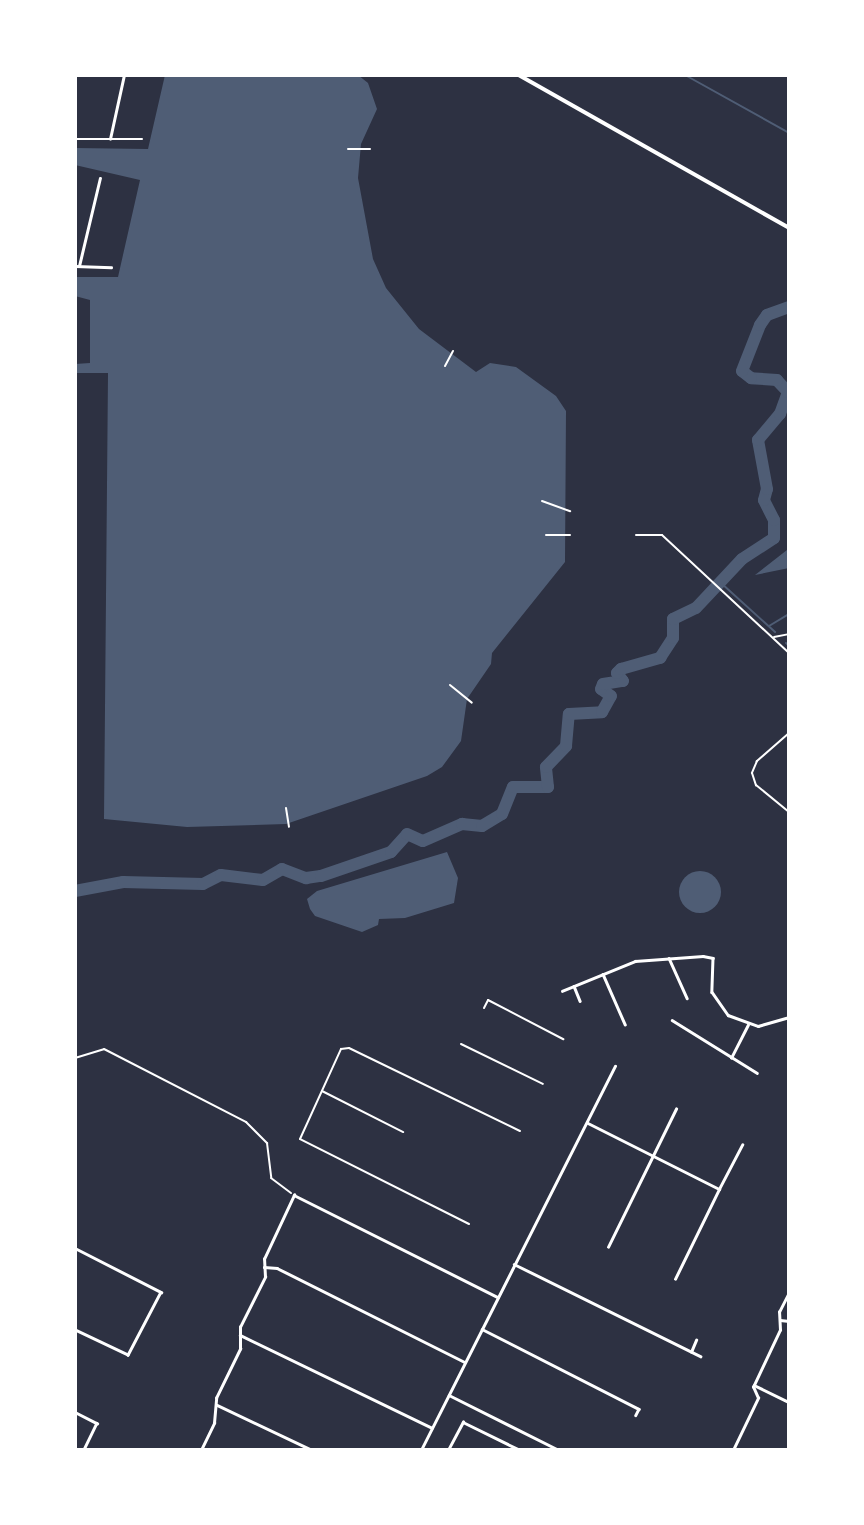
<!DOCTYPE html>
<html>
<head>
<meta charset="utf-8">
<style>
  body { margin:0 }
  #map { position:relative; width:864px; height:1525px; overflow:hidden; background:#2d3142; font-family:"Fira Sans",sans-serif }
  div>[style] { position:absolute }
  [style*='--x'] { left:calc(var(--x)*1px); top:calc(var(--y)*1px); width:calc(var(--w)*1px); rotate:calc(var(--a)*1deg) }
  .water>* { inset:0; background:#4f5d75 }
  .round { border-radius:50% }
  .stream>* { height:2px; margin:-1px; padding:0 1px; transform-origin:1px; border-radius:1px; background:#4f5d75 }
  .river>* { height:12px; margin:-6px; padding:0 6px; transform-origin:6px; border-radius:6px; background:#4f5d75 }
  .path>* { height:2px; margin:-1px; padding:0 1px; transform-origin:1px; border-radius:1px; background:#fff }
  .service>* { height:2px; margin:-1px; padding:0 1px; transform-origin:1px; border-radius:1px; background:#fff }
  .minor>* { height:2.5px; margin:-1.25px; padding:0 1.25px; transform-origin:1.25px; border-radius:1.25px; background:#fff }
  .tertiary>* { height:3.5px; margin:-1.75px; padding:0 1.75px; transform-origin:1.75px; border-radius:1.75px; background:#fff }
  span { translate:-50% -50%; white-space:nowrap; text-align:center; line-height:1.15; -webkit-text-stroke:5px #fff; paint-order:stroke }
  .frame { position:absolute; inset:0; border:77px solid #fff; pointer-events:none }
</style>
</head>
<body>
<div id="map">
  <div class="water">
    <i style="clip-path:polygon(165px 75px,358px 75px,368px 83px,377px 109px,361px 144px,358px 178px,373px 259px,386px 288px,419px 329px,476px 372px,490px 363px,516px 367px,556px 396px,566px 411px,565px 562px,492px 653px,491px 664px,467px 699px,461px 741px,442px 767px,427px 776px,286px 824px,187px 827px,104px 819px,108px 373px,75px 373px,75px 364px,90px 363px,90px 300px,75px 296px,75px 277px,118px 277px,140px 180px,75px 165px,75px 148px,148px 149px)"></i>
    <i style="clip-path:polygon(789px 541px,789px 568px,755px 575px,787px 550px)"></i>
    <i style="clip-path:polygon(447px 852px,458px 878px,454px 903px,405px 918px,379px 919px,378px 925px,362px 932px,315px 916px,310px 909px,307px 899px,317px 891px)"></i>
    <i class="round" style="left:679px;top:871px;width:42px;height:42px"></i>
  </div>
  <div class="stream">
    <i style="--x:685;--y:75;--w:119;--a:29.1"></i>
    <i style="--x:721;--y:583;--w:73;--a:42.2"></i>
    <i style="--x:769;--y:626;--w:23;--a:-31"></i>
    <i style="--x:786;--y:643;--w:4;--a:45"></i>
  </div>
  <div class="river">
    <i style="--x:75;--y:891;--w:49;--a:-10.6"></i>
    <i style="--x:123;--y:882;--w:80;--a:1.4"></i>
    <i style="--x:203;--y:884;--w:20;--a:-27"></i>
    <i style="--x:221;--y:875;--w:42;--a:6.8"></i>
    <i style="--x:263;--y:880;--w:22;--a:-30"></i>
    <i style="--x:282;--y:869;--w:26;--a:21"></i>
    <i style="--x:306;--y:878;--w:15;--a:-8"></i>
    <i style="--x:321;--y:876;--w:74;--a:-18.9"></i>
    <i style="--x:391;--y:852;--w:24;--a:-48"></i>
    <i style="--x:407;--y:834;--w:17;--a:24"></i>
    <i style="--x:423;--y:841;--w:43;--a:-23.6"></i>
    <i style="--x:462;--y:824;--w:20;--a:6"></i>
    <i style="--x:482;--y:826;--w:23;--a:-31"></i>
    <i style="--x:502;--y:814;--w:29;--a:-68"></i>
    <i style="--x:513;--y:787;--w:35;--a:0"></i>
    <i style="--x:548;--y:787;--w:20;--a:-96"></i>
    <i style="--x:546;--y:767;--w:29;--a:-46"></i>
    <i style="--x:566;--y:746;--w:32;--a:-85"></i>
    <i style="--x:569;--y:714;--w:33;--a:-3"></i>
    <i style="--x:602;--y:712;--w:18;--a:-61"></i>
    <i style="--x:611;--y:696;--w:12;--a:-145"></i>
    <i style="--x:601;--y:689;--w:5;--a:-68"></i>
    <i style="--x:603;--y:684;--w:20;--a:-9"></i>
    <i style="--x:623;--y:681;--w:10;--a:-127"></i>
    <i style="--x:617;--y:673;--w:6;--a:-45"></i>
    <i style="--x:621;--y:669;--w:41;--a:-15.8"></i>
    <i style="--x:660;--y:658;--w:24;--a:-57"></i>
    <i style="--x:673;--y:638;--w:19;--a:-90"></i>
    <i style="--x:673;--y:619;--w:25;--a:-26"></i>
    <i style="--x:696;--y:608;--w:67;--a:-46.8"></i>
    <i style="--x:742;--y:559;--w:38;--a:-33"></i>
    <i style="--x:774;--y:538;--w:18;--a:-90"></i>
    <i style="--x:774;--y:520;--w:22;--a:-117"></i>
    <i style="--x:764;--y:500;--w:11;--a:-75"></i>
    <i style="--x:767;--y:489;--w:50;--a:-100.4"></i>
    <i style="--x:758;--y:440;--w:34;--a:-50"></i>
    <i style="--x:780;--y:414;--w:23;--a:-70"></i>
    <i style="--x:788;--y:392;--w:16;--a:-133"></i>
    <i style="--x:777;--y:380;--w:26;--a:-176"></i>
    <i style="--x:751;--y:378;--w:11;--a:-142"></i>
    <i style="--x:742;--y:371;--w:49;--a:-68.6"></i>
    <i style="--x:760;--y:325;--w:12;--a:-55"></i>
    <i style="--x:767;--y:315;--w:23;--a:-20"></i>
  </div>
  <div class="path">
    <i style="--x:348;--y:149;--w:22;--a:0"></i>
    <i style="--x:445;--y:366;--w:17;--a:-62"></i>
    <i style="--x:542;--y:501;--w:30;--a:20"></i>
    <i style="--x:546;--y:535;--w:24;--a:0"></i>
    <i style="--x:450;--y:685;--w:28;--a:39"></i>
    <i style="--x:286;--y:808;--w:19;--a:81"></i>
    <i style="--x:75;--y:1058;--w:30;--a:-17"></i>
    <i style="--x:104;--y:1049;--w:160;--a:27.2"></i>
    <i style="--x:246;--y:1122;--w:30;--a:45"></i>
    <i style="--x:267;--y:1143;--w:35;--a:83"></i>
    <i style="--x:271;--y:1178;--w:25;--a:37"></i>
  </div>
  <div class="service">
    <i style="--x:636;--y:535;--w:26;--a:0"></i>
    <i style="--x:662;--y:535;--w:173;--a:42.9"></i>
    <i style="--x:774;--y:637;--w:15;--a:-11"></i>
    <i style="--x:789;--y:733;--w:43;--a:138.8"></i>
    <i style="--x:757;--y:761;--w:13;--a:113"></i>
    <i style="--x:752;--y:773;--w:13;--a:72"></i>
    <i style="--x:756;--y:785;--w:43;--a:39.3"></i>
    <i style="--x:484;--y:1008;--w:9;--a:-63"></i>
    <i style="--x:488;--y:1000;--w:85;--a:27.5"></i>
    <i style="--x:461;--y:1044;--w:91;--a:26"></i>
    <i style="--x:322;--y:1091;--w:91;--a:26.8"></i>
    <i style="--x:469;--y:1224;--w:189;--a:-153.3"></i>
    <i style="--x:300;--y:1139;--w:99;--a:-65.5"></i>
    <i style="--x:341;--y:1049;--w:8;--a:-7"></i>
    <i style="--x:349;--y:1048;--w:190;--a:25.9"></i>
  </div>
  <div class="minor">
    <i style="--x:75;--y:139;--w:67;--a:0"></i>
    <i style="--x:110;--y:139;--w:66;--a:-77.7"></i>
    <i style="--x:75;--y:266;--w:36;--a:2"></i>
    <i style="--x:79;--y:266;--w:90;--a:-76.6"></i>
    <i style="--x:669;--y:958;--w:44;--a:65.8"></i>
    <i style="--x:603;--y:974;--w:55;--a:66.3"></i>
    <i style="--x:574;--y:986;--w:16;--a:68"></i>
    <i style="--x:562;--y:991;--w:79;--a:-22.3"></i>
    <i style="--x:635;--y:961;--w:68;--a:-4.2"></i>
    <i style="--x:703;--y:956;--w:10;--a:11"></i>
    <i style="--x:713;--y:958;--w:34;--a:92"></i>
    <i style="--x:712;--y:992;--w:28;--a:55"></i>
    <i style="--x:728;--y:1015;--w:32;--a:20"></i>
    <i style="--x:758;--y:1026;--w:32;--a:-16"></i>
    <i style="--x:672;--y:1020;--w:100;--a:31.9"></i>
    <i style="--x:731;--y:1058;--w:37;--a:-63"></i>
    <i style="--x:588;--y:1123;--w:147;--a:26.7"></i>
    <i style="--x:719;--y:1189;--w:50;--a:-62.4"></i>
    <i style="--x:608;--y:1247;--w:154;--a:-63.8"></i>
    <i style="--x:75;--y:1248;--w:97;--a:27.1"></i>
    <i style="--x:161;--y:1292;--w:71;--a:117.6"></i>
    <i style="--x:128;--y:1355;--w:59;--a:-154.7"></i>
    <i style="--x:514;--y:1264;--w:208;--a:26.3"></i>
    <i style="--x:264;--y:1267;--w:13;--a:4"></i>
    <i style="--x:277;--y:1268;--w:210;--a:26.6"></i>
    <i style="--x:675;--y:1279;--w:100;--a:-63.9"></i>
    <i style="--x:780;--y:1320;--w:9;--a:6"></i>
    <i style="--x:482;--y:1329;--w:176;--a:27"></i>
    <i style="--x:639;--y:1409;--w:7;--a:117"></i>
    <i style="--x:240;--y:1335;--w:213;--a:25.8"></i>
    <i style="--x:691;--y:1352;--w:13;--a:-67"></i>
    <i style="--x:754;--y:1385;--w:39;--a:26"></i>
    <i style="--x:449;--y:1395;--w:123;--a:26.6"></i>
    <i style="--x:217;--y:1405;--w:105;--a:25.3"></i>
    <i style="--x:75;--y:1412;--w:25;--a:27"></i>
    <i style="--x:97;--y:1423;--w:30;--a:116"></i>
    <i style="--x:201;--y:1450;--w:30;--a:-64"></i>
    <i style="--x:214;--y:1423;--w:25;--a:-85"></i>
    <i style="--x:216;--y:1398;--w:55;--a:-63.9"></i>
    <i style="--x:240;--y:1349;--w:22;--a:-90"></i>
    <i style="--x:240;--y:1327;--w:56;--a:-63.4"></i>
    <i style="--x:265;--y:1277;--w:18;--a:-93"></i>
    <i style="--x:264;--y:1259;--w:71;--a:-64.9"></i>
    <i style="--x:294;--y:1195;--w:228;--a:26.6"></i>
    <i style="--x:421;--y:1450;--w:430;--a:-63.2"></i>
    <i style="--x:448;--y:1450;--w:32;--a:-62"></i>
    <i style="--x:463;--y:1422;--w:64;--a:26.2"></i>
    <i style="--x:733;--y:1450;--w:58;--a:-64.3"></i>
    <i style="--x:758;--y:1398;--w:12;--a:-114"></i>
    <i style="--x:753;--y:1387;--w:63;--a:-64.7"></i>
    <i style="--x:780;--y:1330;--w:18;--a:-93"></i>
    <i style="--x:779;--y:1312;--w:22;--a:-63"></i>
  </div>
  <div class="tertiary">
    <i style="--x:519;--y:75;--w:310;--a:29.5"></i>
  </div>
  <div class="frame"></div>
</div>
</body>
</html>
